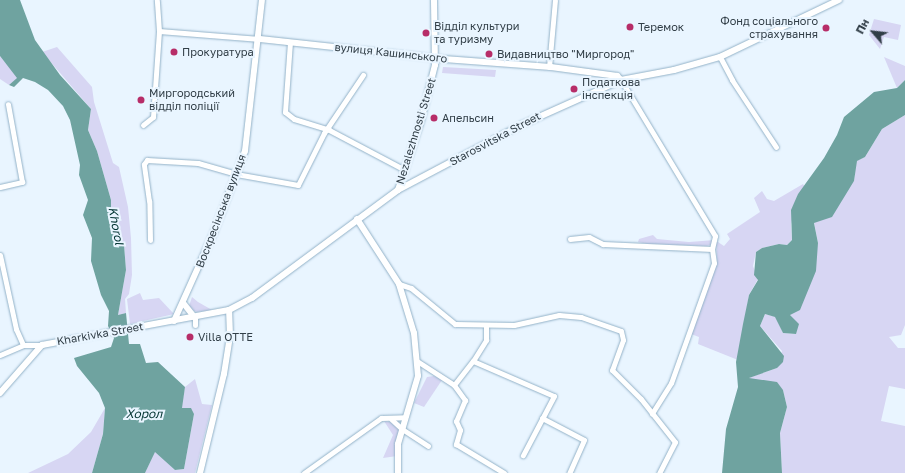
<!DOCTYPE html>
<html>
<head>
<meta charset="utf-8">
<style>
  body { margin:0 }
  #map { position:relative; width:905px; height:473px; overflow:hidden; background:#e9f5ff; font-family:"Golos Text",sans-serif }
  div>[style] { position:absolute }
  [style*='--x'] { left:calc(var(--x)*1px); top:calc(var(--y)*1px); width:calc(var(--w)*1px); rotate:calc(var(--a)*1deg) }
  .green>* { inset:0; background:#d7d6f3 }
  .water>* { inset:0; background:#6fa3a0 }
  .roads { filter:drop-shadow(0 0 1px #93b2c8) drop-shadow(0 0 1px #93b2c8) }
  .minor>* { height:5px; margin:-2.5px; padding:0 2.5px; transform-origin:2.5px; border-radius:2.5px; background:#fff }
  .tertiary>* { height:6px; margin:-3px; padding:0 3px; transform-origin:3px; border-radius:3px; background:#fff }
  .dots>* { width:11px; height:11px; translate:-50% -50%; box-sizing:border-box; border:2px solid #e9f5ff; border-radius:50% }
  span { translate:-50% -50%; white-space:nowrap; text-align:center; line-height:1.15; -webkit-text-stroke:4px #e9f5ff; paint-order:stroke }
  .poi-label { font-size:11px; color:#313e47 }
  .right { translate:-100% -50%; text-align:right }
  .left { translate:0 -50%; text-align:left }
  .street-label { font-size:11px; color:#313e47 }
  .water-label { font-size:12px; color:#003331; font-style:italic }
  .north { position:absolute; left:853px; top:12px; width:40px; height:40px; -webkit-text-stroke:3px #e9f5ff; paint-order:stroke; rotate:298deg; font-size:11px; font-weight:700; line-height:16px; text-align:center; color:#313e47 }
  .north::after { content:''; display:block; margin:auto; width:14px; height:18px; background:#313e47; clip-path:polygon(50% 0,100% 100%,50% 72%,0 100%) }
</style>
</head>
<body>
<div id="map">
  <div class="green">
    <i style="clip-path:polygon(874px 19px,901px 25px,898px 40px,884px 37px,880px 49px,869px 35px)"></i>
    <i style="clip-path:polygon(57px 47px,92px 87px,94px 102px,113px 163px,119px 167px,128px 207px,131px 238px,132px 275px,129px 294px,125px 299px,126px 313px,118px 315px,126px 270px,124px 245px,118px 240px,111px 214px,111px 200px,97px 151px,88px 130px,91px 109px,42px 52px)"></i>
    <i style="clip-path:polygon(0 56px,18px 78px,9px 85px,0 79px)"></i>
    <i style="clip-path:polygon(884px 57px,905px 66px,905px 80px,897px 88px)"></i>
    <i style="clip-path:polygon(443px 67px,496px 70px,495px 77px,442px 73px)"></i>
    <i style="clip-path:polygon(905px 115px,905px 325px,901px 335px,889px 337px,898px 348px,905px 348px,905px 389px,889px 386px,881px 421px,905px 426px,905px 473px,782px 473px,780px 433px,787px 407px,783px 390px,748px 378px,777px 368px,782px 351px,760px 326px,765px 314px,776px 317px,783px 333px,796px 334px,790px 315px,818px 243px,814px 222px,854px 181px,856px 161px,865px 157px,882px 129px)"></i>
    <i style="clip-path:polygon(803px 184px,805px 187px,798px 194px,791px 224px,792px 240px,787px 245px,779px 244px,762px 248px,756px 252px,753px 266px,758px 279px,749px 295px,738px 360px,698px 344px,699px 337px,691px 334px,717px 260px,716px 243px,707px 246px,648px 244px,638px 242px,639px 239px,653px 235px,657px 239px,689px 242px,715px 240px,724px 246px,730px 239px,727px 234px,760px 212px,754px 198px,762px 191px,767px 199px,774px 201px)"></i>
    <i style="clip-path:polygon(140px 293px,143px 300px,159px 298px,174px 314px,130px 324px,127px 299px)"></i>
    <i style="clip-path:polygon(192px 297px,198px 302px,212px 310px,197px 312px,192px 310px,189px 306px)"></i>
    <i style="clip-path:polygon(434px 376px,442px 380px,424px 407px,414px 403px,427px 377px)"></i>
    <i style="clip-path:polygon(195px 379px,202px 404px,212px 405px,195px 473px,145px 473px,155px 451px,175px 470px,184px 469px,194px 414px,181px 408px,185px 387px)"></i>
    <i style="clip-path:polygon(105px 408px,103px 434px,92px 473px,28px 473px,68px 454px,91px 432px)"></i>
    <i style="clip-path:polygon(384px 421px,395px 423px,402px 429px,397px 456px,383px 458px,393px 435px)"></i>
  </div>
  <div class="water">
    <i style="clip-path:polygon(0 0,20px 0,35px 40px,60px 75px,91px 109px,88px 130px,97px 151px,111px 200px,111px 214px,118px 240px,124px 245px,126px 270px,118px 315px,126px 313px,129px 344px,140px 344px,146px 363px,158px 362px,185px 387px,182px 408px,191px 408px,194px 414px,184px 469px,175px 470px,155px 452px,145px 473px,92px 473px,103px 434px,105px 408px,99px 393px,77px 366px,74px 358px,111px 347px,114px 338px,108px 326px,109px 311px,101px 295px,91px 261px,92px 238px,83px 215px,88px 200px,79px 175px,80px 165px,70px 120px,63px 106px,48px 90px,35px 82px,23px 78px,14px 87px,9px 85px,17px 78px,0 56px)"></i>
    <i style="clip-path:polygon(905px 80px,905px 115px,882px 129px,865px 157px,857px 161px,854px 181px,832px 217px,814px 223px,818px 243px,816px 271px,800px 310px,790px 315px,799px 324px,796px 334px,783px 333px,775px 317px,765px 314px,760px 326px,784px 356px,783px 362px,777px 368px,749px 378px,777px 382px,783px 390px,787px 407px,780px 433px,782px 473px,722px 473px,726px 429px,738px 387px,736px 362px,743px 324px,749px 295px,758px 280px,754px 275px,756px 252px,762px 248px,779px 244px,787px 245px,792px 240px,791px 210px,798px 194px,824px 158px,837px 135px,844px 117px,874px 92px,897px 88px)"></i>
  </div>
  <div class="roads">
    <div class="minor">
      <i style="--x:159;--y:31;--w:101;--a:4.5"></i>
      <i style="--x:290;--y:42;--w:70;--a:94.1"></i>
      <i style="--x:285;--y:112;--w:11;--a:38"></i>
      <i style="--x:294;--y:119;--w:37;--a:17"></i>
      <i style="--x:329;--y:130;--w:86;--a:27.8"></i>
      <i style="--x:720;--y:57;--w:26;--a:62"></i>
      <i style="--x:732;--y:80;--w:80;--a:56.7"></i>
      <i style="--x:549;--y:67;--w:67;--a:-84.9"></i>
      <i style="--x:621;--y:80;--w:182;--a:58.9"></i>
      <i style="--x:715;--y:236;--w:13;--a:103"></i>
      <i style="--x:712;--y:249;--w:14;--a:82"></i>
      <i style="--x:714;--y:263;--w:127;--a:109.7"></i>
      <i style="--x:671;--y:383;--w:36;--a:122"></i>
      <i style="--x:143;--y:125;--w:13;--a:-39"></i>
      <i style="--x:153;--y:117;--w:86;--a:-86"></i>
      <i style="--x:159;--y:31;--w:31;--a:-94"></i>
      <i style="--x:0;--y:187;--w:23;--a:-13"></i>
      <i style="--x:22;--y:182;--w:79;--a:-100.2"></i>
      <i style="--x:570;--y:239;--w:19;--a:-6"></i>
      <i style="--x:589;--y:237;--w:16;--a:27"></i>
      <i style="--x:603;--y:244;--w:109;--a:2.6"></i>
      <i style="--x:150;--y:240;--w:39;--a:-91"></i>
      <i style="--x:149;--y:201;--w:37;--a:-98"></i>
      <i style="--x:144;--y:164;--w:5;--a:-53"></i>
      <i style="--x:147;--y:160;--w:51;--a:3.4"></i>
      <i style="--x:198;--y:163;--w:40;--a:16"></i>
      <i style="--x:236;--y:174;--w:63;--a:10.1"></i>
      <i style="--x:298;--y:185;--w:58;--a:-63.4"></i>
      <i style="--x:324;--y:133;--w:70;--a:-56.1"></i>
      <i style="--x:0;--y:255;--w:76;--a:77.8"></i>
      <i style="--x:16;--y:329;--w:17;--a:66"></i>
      <i style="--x:399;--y:284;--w:13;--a:18"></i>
      <i style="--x:411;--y:288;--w:57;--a:39.3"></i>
      <i style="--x:455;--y:324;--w:59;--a:1"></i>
      <i style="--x:514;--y:325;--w:46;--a:-12.5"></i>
      <i style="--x:559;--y:315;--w:22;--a:5"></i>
      <i style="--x:581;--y:317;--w:42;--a:19.3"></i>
      <i style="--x:621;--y:331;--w:9;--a:77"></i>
      <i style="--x:623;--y:340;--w:32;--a:110"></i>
      <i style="--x:612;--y:370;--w:41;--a:45"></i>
      <i style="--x:641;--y:399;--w:55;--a:51.7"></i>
      <i style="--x:675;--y:442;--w:35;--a:117"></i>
      <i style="--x:195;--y:318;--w:7;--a:90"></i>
      <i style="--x:0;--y:355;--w:25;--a:-23"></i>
      <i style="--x:23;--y:345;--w:19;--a:0"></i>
      <i style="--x:417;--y:361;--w:44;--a:33"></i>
      <i style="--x:454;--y:385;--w:19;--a:54"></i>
      <i style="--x:465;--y:400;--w:23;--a:113"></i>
      <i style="--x:456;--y:421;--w:10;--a:66"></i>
      <i style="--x:460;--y:430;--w:15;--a:106"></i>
      <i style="--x:456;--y:444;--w:56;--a:31.1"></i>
      <i style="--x:473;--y:361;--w:88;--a:23.4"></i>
      <i style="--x:554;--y:396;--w:67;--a:117.7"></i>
      <i style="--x:454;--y:385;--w:31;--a:-52"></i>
      <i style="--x:473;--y:361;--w:25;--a:-58"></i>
      <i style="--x:486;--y:340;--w:14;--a:-90"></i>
      <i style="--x:542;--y:418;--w:47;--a:27.6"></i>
      <i style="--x:584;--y:440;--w:36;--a:114"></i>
      <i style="--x:391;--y:419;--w:15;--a:42"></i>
      <i style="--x:402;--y:429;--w:31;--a:33"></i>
      <i style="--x:304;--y:473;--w:95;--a:-35.5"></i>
      <i style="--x:381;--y:418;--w:24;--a:-2"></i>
    </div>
    <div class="tertiary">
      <i style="--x:260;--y:39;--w:185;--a:6.2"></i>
      <i style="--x:444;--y:59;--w:107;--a:4.3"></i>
      <i style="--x:551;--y:67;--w:67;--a:7.8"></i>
      <i style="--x:617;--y:76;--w:6;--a:45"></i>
      <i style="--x:398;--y:190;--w:73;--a:-71.6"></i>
      <i style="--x:421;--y:121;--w:58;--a:-76"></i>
      <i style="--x:435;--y:65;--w:65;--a:-90.9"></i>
      <i style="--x:357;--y:219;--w:77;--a:57.1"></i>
      <i style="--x:399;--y:284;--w:51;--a:73"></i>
      <i style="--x:414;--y:333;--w:43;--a:84.7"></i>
      <i style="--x:418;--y:376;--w:71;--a:106.4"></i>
      <i style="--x:398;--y:444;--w:29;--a:90"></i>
      <i style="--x:184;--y:304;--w:18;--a:52"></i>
      <i style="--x:174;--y:321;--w:98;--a:-65.8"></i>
      <i style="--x:214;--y:232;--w:87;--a:-69.1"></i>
      <i style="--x:245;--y:151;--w:152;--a:-83.6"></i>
      <i style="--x:0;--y:393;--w:64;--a:-48.8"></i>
      <i style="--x:42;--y:345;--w:190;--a:-10.6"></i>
      <i style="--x:229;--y:310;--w:26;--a:-28"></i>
      <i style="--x:252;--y:298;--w:182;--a:-36.5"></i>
      <i style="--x:398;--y:190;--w:139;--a:-27.9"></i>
      <i style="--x:521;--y:125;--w:110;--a:-24.2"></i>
      <i style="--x:621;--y:80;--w:54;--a:-10.7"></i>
      <i style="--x:674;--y:70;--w:48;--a:-15.8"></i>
      <i style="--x:720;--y:57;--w:132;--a:-25.6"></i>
      <i style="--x:200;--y:473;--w:102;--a:-76.4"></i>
      <i style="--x:224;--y:374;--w:38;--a:-81"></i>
      <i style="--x:230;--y:336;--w:26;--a:-92"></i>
    </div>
  </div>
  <div class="dots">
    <i style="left:630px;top:27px;background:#b72d68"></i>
    <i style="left:826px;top:28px;background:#b72d68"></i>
    <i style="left:426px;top:33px;background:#b72d68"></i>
    <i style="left:174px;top:52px;background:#b72d68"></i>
    <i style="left:489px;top:54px;background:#b72d68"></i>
    <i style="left:574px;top:89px;background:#b72d68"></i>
    <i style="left:141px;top:100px;background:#b72d68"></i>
    <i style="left:434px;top:118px;background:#b72d68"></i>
    <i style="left:190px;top:337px;background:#b72d68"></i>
  </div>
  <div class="poi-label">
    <span class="right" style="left:818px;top:28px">Фонд соціального<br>страхування</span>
    <span class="left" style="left:434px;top:33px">Відділ культури<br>та туризму</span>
    <span class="left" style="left:638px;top:27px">Теремок</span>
    <span class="left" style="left:182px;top:52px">Прокуратура</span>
    <span class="left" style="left:497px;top:54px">Видавництво "Миргород"</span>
    <span class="left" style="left:582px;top:89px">Податкова<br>інспекція</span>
    <span class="left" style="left:149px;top:100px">Миргородський<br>відділ поліції</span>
    <span class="left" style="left:442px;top:118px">Апельсин</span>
    <span class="left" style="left:198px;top:337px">Villa OTTE</span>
  </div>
  <div class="street-label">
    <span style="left:391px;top:53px;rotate:6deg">вулиця Кашинського</span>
    <span style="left:416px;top:131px;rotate:-73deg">Nezalezhnosti Street</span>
    <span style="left:495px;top:139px;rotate:-28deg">Starosvitska Street</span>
    <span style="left:221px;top:211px;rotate:-69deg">Воскресінська вулиця</span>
    <span style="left:100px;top:334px;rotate:-10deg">Kharkivka Street</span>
  </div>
  <div class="water-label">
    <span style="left:116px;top:226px;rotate:80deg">Khorol</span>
    <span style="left:144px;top:414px">Хорол</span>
  </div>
  <div class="north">Пн</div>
</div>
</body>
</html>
